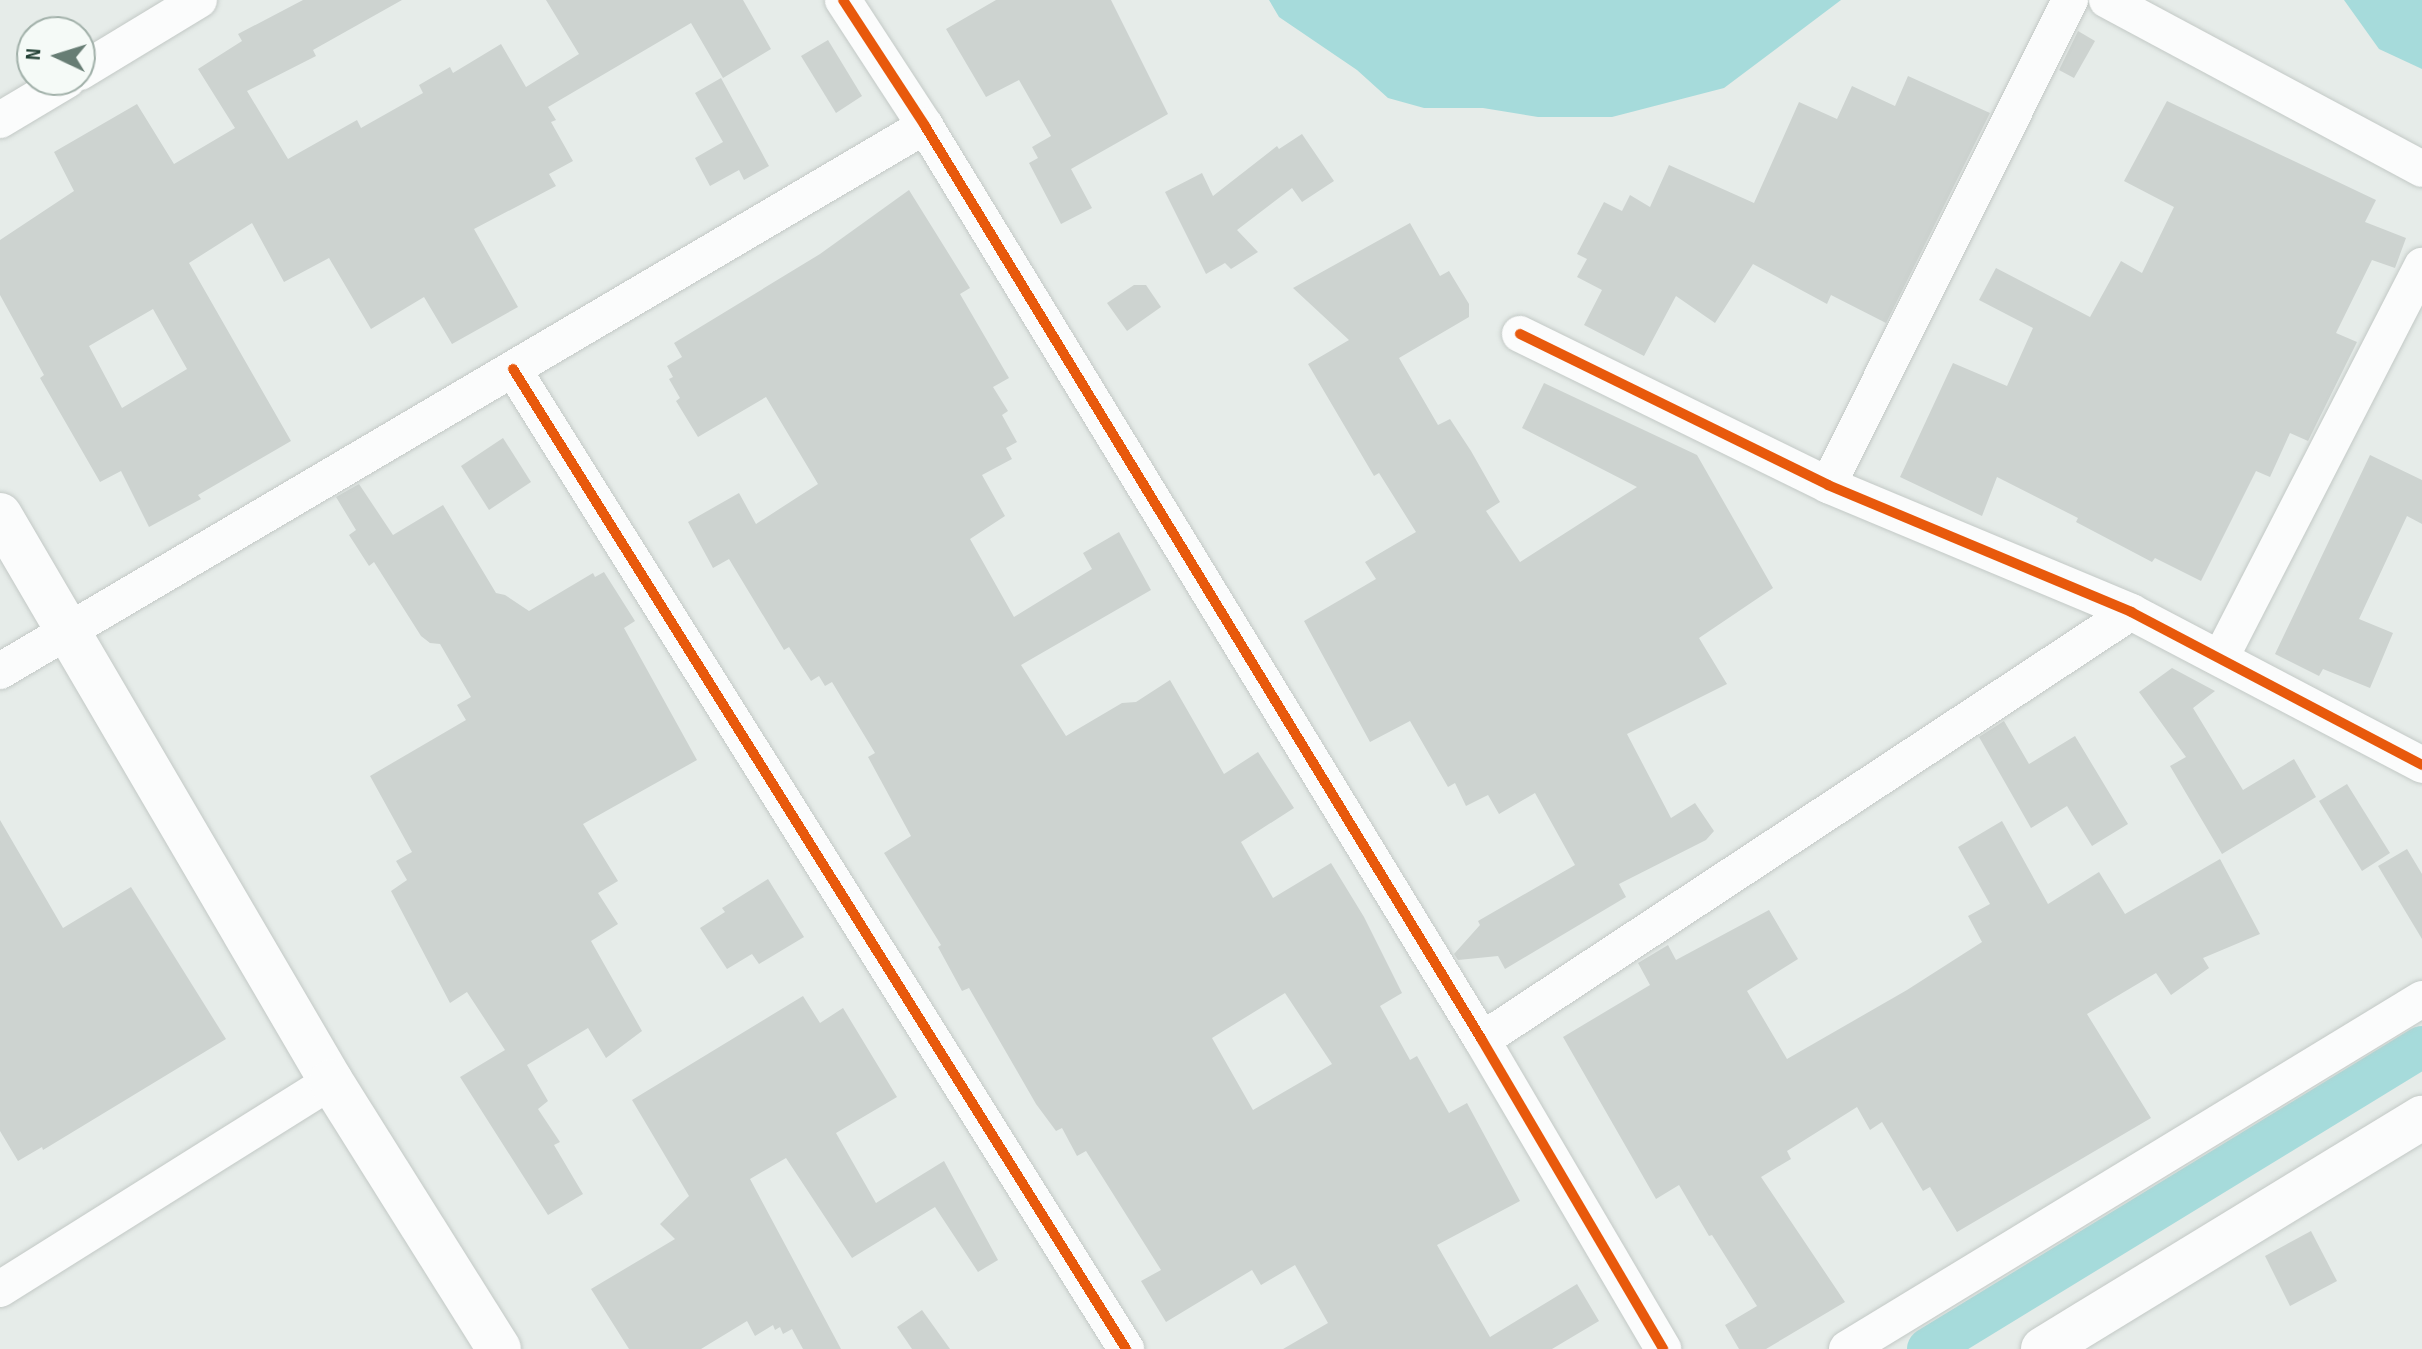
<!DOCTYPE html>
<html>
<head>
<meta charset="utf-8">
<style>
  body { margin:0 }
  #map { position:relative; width:2422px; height:1349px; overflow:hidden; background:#e6ece9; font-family:"Sofia Sans Condensed",sans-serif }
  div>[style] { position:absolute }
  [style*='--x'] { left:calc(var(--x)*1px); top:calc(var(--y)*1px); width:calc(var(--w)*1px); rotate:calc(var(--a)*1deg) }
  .water>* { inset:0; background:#a6dbdb }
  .canal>* { height:42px; margin:-21px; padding:0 21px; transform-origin:21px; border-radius:21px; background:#a6dbdb }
  .building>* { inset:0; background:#cdd3d0 }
  .roads { filter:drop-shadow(0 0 2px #c3c9c6) drop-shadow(0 0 2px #c3c9c6) }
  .street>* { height:36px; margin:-18px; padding:0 18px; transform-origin:18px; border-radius:18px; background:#fbfcfc }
  .secondary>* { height:44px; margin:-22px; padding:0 22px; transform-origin:22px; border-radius:22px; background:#fbfcfc }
  .cycleway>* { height:10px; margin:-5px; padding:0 5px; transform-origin:5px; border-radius:5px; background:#e8590c }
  span { translate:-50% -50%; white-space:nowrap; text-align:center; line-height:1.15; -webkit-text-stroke:6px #f5faf7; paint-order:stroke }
  .north { position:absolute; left:16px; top:16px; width:80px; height:80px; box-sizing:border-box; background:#f5faf7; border:2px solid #a1b0a9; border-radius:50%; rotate:274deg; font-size:22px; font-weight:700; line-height:32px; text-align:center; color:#234135 }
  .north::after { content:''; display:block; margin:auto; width:28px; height:36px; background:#677d74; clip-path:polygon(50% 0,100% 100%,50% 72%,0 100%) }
</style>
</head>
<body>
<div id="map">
  <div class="water">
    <i style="clip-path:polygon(1269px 0,1841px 0,1724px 88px,1612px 117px,1538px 117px,1483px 108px,1424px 108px,1388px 98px,1357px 70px,1279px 17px)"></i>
    <i style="clip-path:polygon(2344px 0,2422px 0,2422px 69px,2379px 49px)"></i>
  </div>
  <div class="canal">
    <i style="--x:1928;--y:1349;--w:579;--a:-31.44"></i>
  </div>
  <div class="building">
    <i style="clip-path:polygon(evenodd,303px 0,402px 0,313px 50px,316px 56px,247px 91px,288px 159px,357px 120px,361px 128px,423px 93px,419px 85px,450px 67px,453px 73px,501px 44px,526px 87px,579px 54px,546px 0,743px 0,771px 49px,723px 78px,691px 23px,548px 107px,556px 120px,551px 122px,573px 161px,549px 174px,556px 186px,474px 229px,518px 307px,452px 344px,424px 297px,371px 329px,329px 258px,284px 282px,252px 223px,189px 263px,291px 441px,198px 495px,201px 499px,149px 527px,121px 471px,100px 482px,40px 378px,44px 375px,0 295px,0 240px,74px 191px,54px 152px,137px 104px,174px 164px,235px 128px,198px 69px,242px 41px,238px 34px,303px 0,153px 309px,187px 369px,122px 408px,89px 346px,153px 309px)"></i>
    <i style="clip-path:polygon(996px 0,1111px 0,1168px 114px,1071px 169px,1092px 208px,1061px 224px,1029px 163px,1038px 158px,1032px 147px,1051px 136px,1019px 80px,986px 97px,946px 29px)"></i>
    <i style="clip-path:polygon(2078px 31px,2095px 41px,2074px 78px,2059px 70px)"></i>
    <i style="clip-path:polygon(828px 40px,862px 96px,836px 113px,801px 56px)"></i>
    <i style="clip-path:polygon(1908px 76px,1990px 113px,1886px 323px,1831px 295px,1827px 304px,1753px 264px,1715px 323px,1676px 296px,1644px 356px,1584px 325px,1602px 290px,1577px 277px,1587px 259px,1577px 254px,1604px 202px,1622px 211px,1630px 195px,1650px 207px,1669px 165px,1754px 203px,1799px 102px,1837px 119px,1852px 86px,1895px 106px)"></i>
    <i style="clip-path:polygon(721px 78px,769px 166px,744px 180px,739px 170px,710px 186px,695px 158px,723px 142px,695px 93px)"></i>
    <i style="clip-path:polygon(2167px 101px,2376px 200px,2365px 222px,2406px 238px,2395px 268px,2372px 260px,2336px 333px,2357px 342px,2308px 441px,2290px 433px,2270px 477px,2256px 471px,2201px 581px,2155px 558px,2152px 562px,2076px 522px,2078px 518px,1997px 477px,1982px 516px,1900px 477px,1953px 363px,2007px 386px,2033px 328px,1979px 300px,1996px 268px,2090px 317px,2121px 261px,2142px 273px,2174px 207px,2124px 181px)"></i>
    <i style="clip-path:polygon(1302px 134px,1334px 181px,1302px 202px,1292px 188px,1237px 230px,1258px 252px,1231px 269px,1225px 263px,1206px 274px,1165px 192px,1202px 173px,1213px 196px,1277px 146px,1279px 149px)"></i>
    <i style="clip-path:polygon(evenodd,909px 190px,970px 288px,960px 294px,1009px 378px,993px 387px,1008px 411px,1002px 415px,1017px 442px,1006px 448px,1012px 459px,982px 475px,1005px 516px,970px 539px,1014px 617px,1092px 569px,1083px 553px,1119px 532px,1151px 590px,1021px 665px,1066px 736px,1122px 703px,1136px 702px,1170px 680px,1224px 774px,1258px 752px,1294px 808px,1241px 842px,1273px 898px,1331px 863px,1364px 917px,1402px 993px,1380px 1006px,1410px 1060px,1417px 1056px,1449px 1113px,1467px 1103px,1520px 1201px,1437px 1245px,1490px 1337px,1577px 1284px,1599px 1321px,1552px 1349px,1283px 1349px,1328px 1323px,1295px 1265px,1261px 1285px,1252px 1270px,1166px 1322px,1141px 1281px,1161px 1270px,1086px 1151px,1077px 1156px,1062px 1128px,1056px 1131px,1036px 1104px,969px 988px,962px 991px,938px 947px,941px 945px,884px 853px,911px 836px,868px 757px,875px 753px,832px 682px,825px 686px,819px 676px,811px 681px,789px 647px,784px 650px,729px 559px,713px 568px,688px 522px,739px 493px,756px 524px,818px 484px,766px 397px,698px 437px,676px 401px,680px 398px,669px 379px,673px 377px,667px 366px,682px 357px,674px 343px,820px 254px,909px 190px,1285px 993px,1332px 1064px,1253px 1110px,1212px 1038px,1285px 993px)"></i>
    <i style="clip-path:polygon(1410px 223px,1440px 276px,1449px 271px,1469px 304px,1469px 317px,1399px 358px,1438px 425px,1450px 419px,1471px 451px,1500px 502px,1486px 511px,1520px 562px,1637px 487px,1522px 428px,1544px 383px,1697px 455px,1773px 588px,1699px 638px,1727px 684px,1627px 734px,1671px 818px,1695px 803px,1714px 831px,1706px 840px,1619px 884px,1626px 897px,1505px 969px,1498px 956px,1458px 960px,1454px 954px,1480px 925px,1478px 921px,1575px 865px,1535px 793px,1499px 814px,1488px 795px,1466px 806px,1455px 783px,1448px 787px,1410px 721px,1370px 742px,1304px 621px,1376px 579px,1365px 562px,1416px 532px,1379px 473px,1374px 476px,1308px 364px,1349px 340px,1293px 288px)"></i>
    <i style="clip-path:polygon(1134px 285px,1146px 285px,1161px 307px,1127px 331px,1107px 303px)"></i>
    <i style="clip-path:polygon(503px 438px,531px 482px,489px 510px,461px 466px)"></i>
    <i style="clip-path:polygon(2370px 455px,2422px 480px,2422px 524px,2407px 516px,2359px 619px,2393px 633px,2370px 688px,2323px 669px,2319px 676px,2275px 654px)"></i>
    <i style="clip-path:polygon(359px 484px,393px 535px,443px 505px,496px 593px,505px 595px,529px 611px,593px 573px,595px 577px,604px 572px,635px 621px,624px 628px,697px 760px,583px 824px,618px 881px,598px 893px,618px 924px,591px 941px,642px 1031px,606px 1058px,588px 1028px,527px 1065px,548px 1101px,538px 1109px,560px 1142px,554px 1145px,583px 1194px,548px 1215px,460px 1077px,505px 1050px,467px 992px,450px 1003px,391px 891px,407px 880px,396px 861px,412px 852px,370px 776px,466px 720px,457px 705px,471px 697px,440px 644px,430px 643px,421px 636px,374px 562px,369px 566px,349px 535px,356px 530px,336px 497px)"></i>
    <i style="clip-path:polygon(2172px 668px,2215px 691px,2193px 708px,2243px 790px,2294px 759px,2316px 797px,2222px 854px,2170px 766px,2186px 757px,2139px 692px)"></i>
    <i style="clip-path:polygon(2004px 721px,2029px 764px,2075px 736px,2128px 824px,2092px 846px,2067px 806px,2031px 828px,1979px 737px)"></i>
    <i style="clip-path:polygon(2347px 784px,2390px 853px,2362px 871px,2319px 801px)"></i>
    <i style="clip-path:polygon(0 820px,63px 928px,131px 887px,226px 1039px,43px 1150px,42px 1147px,18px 1161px,0 1131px)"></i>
    <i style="clip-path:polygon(2002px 821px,2048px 904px,2099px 872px,2125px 914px,2220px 859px,2260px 934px,2203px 958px,2209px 968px,2171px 995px,2156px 973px,2087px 1014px,2151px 1118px,1957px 1232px,1930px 1187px,1923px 1191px,1882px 1122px,1870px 1130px,1857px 1107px,1787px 1151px,1791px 1159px,1761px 1177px,1845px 1302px,1766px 1349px,1739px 1349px,1725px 1325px,1757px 1306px,1712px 1235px,1709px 1236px,1679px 1185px,1656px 1199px,1563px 1037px,1650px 985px,1638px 963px,1668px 945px,1676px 960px,1769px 910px,1798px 959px,1747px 991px,1787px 1059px,1907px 990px,1982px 942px,1968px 916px,1990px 904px,1958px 847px)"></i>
    <i style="clip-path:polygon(2407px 849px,2422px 874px,2422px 939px,2378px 866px)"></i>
    <i style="clip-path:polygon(768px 879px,804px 937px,759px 964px,752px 954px,727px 969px,700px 928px,725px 912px,722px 908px)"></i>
    <i style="clip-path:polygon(803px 996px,820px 1023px,843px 1008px,897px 1097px,836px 1133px,876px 1203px,944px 1161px,998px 1260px,978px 1272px,935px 1207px,852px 1258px,786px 1158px,750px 1179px,841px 1349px,803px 1349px,792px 1329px,783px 1334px,780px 1327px,775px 1330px,773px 1325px,755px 1336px,747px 1321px,701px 1349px,629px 1349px,591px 1289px,675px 1239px,660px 1224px,689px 1196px,632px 1100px)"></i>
    <i style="clip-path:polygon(2311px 1231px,2337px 1281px,2290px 1306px,2265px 1256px)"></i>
    <i style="clip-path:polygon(922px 1310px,950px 1349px,912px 1349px,897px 1327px)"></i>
  </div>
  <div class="roads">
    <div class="street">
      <i style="--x:843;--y:0;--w:150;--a:56.9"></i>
      <i style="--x:925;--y:126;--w:1070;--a:58.64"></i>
      <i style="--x:1482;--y:1040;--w:358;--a:59.6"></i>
      <i style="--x:2107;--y:0;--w:357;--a:28.2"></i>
      <i style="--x:80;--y:72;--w:139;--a:-31.2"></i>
      <i style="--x:0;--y:120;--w:78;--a:-30.8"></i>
      <i style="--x:1520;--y:334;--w:343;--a:26.1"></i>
      <i style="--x:1828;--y:485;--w:329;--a:22.7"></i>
      <i style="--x:2131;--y:612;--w:329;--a:27.7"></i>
      <i style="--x:513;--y:369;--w:1156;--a:57.97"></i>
      <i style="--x:1828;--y:485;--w:542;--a:-63.48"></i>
      <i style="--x:2221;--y:657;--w:440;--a:-62.8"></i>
      <i style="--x:0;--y:671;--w:1074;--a:-30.51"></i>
      <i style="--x:1482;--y:1040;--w:777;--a:-33.4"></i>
      <i style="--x:0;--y:1289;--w:391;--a:-32.1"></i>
      <i style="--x:1847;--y:1349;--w:673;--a:-31.33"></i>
    </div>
    <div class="secondary">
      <i style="--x:0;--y:515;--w:656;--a:59.68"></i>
      <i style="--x:331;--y:1081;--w:316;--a:57.9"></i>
      <i style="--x:2043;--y:1349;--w:444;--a:-31.4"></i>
    </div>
  </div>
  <div class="cycleway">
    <i style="--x:843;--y:0;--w:150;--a:56.9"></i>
    <i style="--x:925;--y:126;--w:1070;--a:58.64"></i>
    <i style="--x:1482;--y:1040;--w:358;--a:59.6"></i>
    <i style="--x:1520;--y:334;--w:343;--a:26.1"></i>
    <i style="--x:1828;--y:485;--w:329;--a:22.7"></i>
    <i style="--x:2131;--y:612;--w:329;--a:27.7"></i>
    <i style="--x:513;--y:369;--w:1156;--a:57.97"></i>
  </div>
  <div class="north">N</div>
</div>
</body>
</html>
